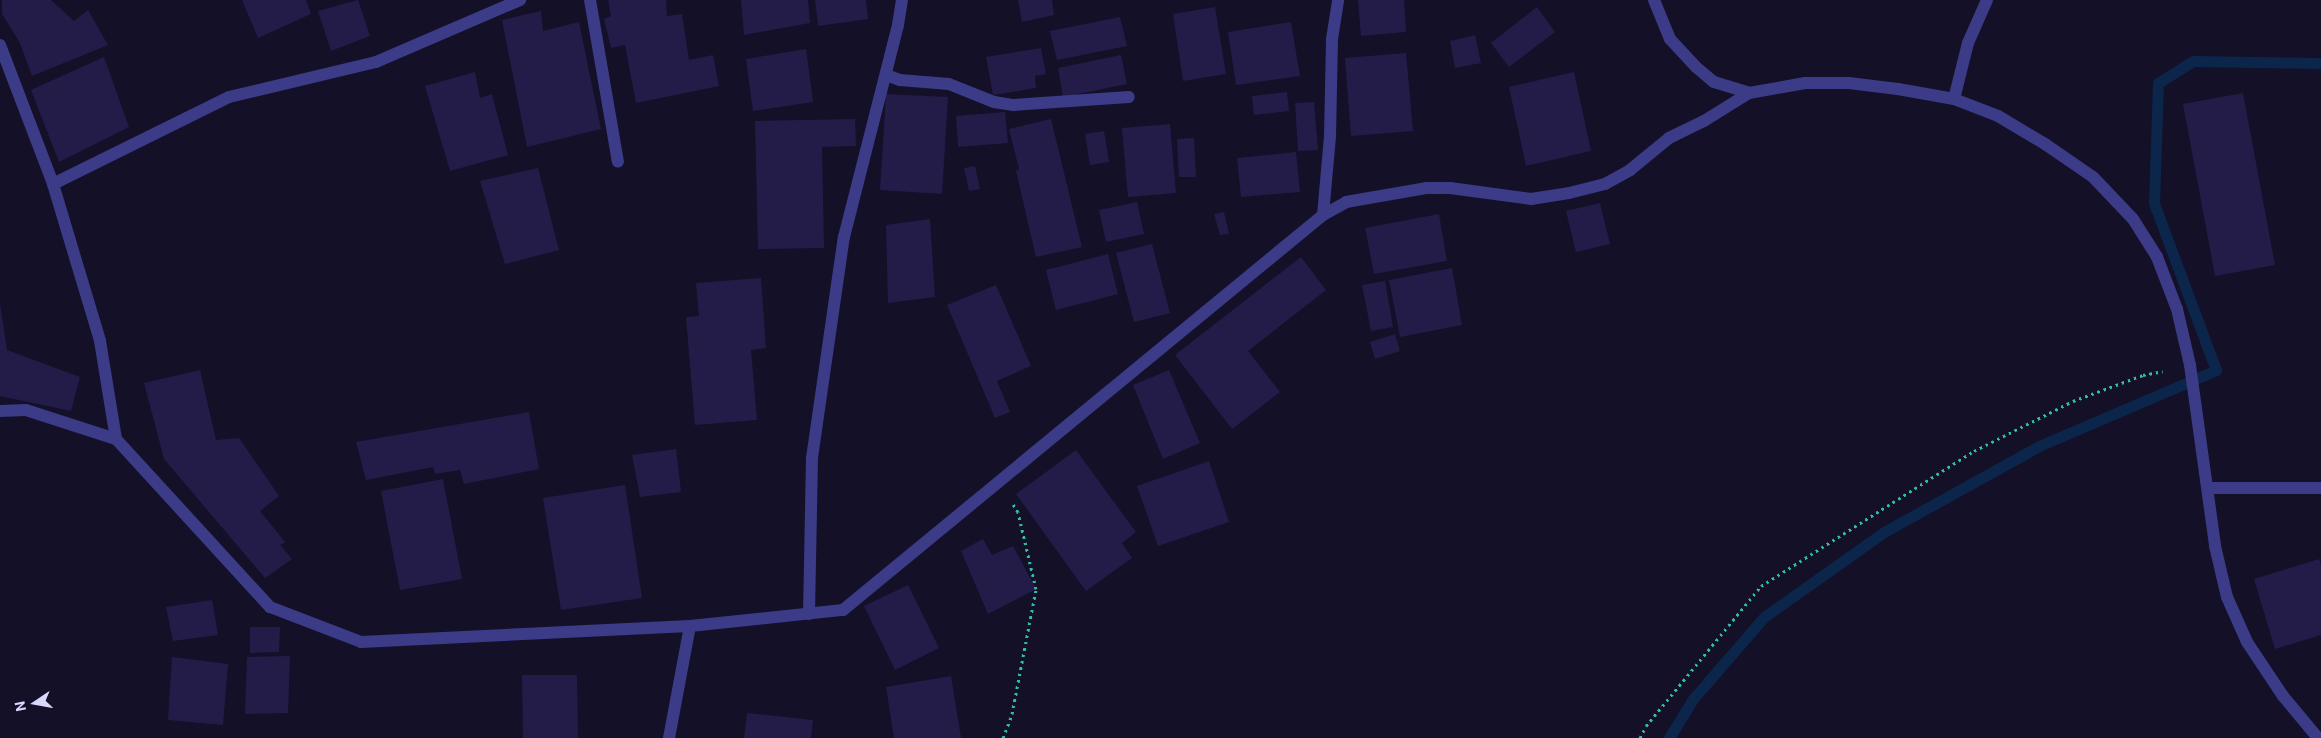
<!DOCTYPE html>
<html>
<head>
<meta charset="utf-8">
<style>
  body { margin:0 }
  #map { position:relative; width:2321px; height:738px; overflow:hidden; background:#131028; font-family:Roboto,sans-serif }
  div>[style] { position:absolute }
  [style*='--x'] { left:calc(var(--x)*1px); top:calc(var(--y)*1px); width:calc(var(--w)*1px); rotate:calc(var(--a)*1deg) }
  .stream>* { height:11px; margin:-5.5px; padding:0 5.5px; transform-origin:5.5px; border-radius:5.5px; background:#0c264b }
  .building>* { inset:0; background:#231c49 }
  .path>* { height:3px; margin-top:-1.5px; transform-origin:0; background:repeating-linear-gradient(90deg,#30bbac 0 2.5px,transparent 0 6.5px) }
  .minor>* { height:12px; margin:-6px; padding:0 6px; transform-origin:6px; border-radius:6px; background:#3b3b87 }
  span { translate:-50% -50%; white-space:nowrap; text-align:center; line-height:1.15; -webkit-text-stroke:4px #131028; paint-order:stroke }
  .north { position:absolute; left:10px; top:678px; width:50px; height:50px; -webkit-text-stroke:4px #131028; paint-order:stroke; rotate:258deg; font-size:14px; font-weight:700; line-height:20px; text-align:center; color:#dad7ff }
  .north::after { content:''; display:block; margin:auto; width:18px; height:22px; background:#dad7ff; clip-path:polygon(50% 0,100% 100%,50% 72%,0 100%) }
</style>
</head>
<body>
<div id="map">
  <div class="stream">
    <i style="--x:1669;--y:738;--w:46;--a:-58.4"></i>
    <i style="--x:1693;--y:699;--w:108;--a:-49.1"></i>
    <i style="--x:1764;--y:617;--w:147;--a:-35.3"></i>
    <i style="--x:1884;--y:532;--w:177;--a:-29"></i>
    <i style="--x:2039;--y:446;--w:193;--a:-23.2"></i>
    <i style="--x:2216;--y:370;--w:178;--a:-110.4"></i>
    <i style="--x:2154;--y:203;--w:120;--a:-88.1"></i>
    <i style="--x:2158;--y:83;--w:41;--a:-32.2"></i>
    <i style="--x:2193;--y:61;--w:128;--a:0.9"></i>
  </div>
  <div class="building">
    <i style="clip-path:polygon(2px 0,51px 0,74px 21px,88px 10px,108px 45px,32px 76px,20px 43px,2px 14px)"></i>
    <i style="clip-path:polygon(242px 0,306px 0,311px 14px,258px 38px)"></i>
    <i style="clip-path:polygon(358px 0,370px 36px,331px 51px,318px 11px)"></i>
    <i style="clip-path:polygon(608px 0,666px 0,667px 16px,682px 14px,689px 60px,713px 55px,719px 86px,636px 103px,625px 45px,611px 48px,604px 19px,611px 16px)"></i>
    <i style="clip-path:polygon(741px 0,808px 0,810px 23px,744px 35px)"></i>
    <i style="clip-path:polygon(815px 0,866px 0,868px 19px,818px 26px)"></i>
    <i style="clip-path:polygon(1018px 0,1052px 0,1054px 15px,1022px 22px)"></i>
    <i style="clip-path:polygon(1358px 0,1404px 0,1406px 32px,1361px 36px)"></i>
    <i style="clip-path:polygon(1215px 7px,1226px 74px,1183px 81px,1173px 14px)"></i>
    <i style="clip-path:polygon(1537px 7px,1555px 32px,1509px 67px,1491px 43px)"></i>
    <i style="clip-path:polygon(541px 11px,543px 31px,579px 22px,601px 129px,527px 147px,502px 20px)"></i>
    <i style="clip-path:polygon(1120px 17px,1127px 46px,1057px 60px,1050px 31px)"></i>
    <i style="clip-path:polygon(1291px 22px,1300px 76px,1236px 85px,1228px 32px)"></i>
    <i style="clip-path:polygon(1475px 35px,1481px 63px,1455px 68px,1450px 41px)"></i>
    <i style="clip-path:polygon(1041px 48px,1046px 74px,1035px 76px,1036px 88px,993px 95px,986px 57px)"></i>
    <i style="clip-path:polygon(806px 49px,813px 102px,753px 111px,746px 59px)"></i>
    <i style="clip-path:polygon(1406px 53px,1413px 131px,1351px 136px,1345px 58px)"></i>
    <i style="clip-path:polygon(1121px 55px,1127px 84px,1063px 97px,1058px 68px)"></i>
    <i style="clip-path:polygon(104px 57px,129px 127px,59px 162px,31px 90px)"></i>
    <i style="clip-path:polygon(475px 72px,480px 98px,492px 94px,508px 155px,450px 171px,425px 86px)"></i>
    <i style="clip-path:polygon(1574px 72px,1591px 151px,1526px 166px,1509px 87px)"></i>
    <i style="clip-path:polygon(1287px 92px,1289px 111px,1254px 115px,1252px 96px)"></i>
    <i style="clip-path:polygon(2243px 93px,2275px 265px,2215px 276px,2183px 104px)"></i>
    <i style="clip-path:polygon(886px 94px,948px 97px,942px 194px,880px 190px)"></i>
    <i style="clip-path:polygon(1314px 102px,1318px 150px,1298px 151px,1295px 103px)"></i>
    <i style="clip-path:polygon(1005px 112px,1008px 143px,958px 147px,956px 116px)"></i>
    <i style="clip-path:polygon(855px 119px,856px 146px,822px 147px,824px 248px,758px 249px,755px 121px)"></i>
    <i style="clip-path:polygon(1051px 119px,1082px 247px,1036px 257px,1016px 171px,1019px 169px,1009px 129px)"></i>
    <i style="clip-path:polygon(1170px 124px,1176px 193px,1128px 197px,1122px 128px)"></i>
    <i style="clip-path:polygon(1104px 131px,1109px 162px,1090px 165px,1085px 134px)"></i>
    <i style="clip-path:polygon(1194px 138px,1196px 177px,1179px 177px,1177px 139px)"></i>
    <i style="clip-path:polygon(1296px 152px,1300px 192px,1241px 197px,1237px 158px)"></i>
    <i style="clip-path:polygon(975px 166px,980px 189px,969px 191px,964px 168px)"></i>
    <i style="clip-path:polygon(538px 168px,559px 250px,505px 264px,480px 181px)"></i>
    <i style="clip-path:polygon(1137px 202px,1144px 234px,1106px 242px,1099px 210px)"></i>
    <i style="clip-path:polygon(1600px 203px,1610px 244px,1576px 252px,1566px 211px)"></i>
    <i style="clip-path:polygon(1224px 212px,1229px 234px,1220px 235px,1214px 214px)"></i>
    <i style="clip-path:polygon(1439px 214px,1447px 261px,1374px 274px,1365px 228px)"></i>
    <i style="clip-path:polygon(930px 219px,935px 297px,888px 303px,886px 225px)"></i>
    <i style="clip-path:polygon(1152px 244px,1170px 313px,1134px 322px,1116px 253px)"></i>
    <i style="clip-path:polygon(1108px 254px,1118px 294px,1056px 310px,1046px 270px)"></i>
    <i style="clip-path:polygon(1301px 257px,1326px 290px,1248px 351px,1280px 392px,1232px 429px,1175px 355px)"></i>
    <i style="clip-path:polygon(1452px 268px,1462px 325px,1400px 337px,1389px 280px)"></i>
    <i style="clip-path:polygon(761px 278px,766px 348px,751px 350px,757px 420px,695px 425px,686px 317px,699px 316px,696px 283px)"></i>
    <i style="clip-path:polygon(1385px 281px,1393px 327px,1371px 331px,1362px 285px)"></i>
    <i style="clip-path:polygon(996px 285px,1031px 366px,997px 381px,1010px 412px,995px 418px,947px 305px)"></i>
    <i style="clip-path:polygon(0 303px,7px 350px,80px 377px,71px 411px,0 396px)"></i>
    <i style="clip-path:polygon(1395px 334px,1400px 351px,1375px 359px,1370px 342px)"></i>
    <i style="clip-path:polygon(200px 370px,216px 440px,239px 438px,279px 496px,260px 511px,285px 542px,280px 545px,292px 559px,265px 578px,164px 459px,144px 383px)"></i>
    <i style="clip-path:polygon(1169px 370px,1200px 443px,1163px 459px,1133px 385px)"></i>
    <i style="clip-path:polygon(529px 412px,539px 469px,464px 484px,460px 470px,435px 474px,433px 467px,366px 480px,356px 442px)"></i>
    <i style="clip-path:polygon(676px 449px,681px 492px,640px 497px,632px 455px)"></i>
    <i style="clip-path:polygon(1076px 450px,1136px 532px,1122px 543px,1132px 558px,1086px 591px,1016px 494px)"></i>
    <i style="clip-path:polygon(1209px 461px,1229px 522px,1158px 546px,1137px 486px)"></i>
    <i style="clip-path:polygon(443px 479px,462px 579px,400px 590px,381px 491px)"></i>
    <i style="clip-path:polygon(625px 485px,642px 598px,561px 610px,543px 498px)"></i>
    <i style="clip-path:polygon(983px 539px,992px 555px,1013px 546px,1036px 589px,988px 614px,961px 551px)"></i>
    <i style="clip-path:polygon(2319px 559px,2321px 565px,2321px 635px,2275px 649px,2254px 579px)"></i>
    <i style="clip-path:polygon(908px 585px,939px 648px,895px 670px,864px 606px)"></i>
    <i style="clip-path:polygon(212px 600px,218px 635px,173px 641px,166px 607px)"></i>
    <i style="clip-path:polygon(250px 627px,280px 627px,279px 652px,250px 653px)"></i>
    <i style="clip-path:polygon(290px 656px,288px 713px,245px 714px,247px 657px)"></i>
    <i style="clip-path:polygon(172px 657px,228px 664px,223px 725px,168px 720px)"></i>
    <i style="clip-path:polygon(522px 675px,577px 675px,578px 738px,523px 738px)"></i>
    <i style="clip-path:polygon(951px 676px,961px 738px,894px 738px,886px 687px)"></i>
    <i style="clip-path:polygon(747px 713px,813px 720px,811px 738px,744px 738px)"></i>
  </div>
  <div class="path">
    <i style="--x:1003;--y:738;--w:26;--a:-69"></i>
    <i style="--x:1012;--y:714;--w:127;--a:-79.1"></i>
    <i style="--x:1036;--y:589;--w:79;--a:-103.2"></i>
    <i style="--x:1018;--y:512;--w:9;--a:-122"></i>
    <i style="--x:1640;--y:738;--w:13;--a:-63"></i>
    <i style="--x:1646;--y:726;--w:181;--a:-50.6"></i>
    <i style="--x:1761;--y:586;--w:252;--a:-32.4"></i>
    <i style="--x:1974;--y:451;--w:111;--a:-26.8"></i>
    <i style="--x:2073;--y:401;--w:75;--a:-20.4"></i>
    <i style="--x:2143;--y:375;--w:20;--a:-11"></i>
  </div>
  <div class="minor">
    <i style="--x:590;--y:0;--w:164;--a:80.2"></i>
    <i style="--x:1654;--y:0;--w:42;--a:67.7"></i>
    <i style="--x:1670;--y:39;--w:38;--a:47"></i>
    <i style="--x:1696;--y:67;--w:23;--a:40"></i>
    <i style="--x:1714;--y:82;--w:37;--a:17"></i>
    <i style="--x:0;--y:45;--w:149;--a:69.1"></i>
    <i style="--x:53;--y:184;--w:164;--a:73.3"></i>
    <i style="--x:100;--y:341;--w:99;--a:80.7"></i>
    <i style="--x:886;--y:75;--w:15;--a:20"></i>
    <i style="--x:900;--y:80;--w:49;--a:4.7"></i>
    <i style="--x:949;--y:84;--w:48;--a:21.8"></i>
    <i style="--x:994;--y:102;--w:20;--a:9"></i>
    <i style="--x:1014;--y:105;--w:115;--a:-4"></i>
    <i style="--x:1954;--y:99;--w:58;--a:-76"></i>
    <i style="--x:1968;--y:43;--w:47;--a:-66.2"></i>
    <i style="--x:53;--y:184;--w:196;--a:-26.3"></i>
    <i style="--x:229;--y:97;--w:151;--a:-13.4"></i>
    <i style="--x:376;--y:62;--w:157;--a:-23.3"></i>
    <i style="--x:1323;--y:215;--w:79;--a:-84.9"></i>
    <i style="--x:1330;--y:136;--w:97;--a:-88.8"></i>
    <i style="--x:1332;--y:39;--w:39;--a:-81"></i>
    <i style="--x:0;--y:411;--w:26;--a:-2"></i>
    <i style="--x:26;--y:410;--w:95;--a:17.9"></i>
    <i style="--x:116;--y:439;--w:228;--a:47.5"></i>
    <i style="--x:270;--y:607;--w:97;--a:21"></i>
    <i style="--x:361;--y:642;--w:329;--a:-2.8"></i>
    <i style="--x:690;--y:626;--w:154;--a:-6"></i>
    <i style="--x:843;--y:610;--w:622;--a:-39.45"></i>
    <i style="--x:1323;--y:215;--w:26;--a:-29"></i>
    <i style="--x:1346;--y:202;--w:81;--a:-9.9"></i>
    <i style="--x:1426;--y:188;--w:24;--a:0"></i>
    <i style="--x:1450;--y:188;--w:82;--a:7.7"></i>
    <i style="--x:1531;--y:199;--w:38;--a:-9"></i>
    <i style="--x:1569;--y:193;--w:37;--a:-14"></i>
    <i style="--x:1605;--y:184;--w:29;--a:-29"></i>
    <i style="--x:1630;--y:170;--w:50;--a:-39.4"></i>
    <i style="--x:1669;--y:138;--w:39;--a:-26"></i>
    <i style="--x:1704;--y:121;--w:53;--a:-31.9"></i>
    <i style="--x:1749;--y:93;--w:57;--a:-10.1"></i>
    <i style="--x:1805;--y:83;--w:44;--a:0"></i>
    <i style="--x:1849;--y:83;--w:49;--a:7"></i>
    <i style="--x:1898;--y:89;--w:57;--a:10.1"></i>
    <i style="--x:1954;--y:99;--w:47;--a:21.1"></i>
    <i style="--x:1998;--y:116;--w:55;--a:30.8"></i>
    <i style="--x:2045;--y:144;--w:58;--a:34.5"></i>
    <i style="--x:2093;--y:177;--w:58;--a:46.4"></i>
    <i style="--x:2133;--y:219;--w:45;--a:57.7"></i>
    <i style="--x:2157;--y:257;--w:56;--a:69"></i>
    <i style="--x:2177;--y:309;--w:57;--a:76.9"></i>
    <i style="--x:2190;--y:365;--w:183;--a:82.1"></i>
    <i style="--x:2215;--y:546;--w:52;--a:76.8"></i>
    <i style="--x:2227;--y:597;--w:49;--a:66"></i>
    <i style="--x:2247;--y:642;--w:65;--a:56.3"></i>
    <i style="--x:2283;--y:696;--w:55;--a:50.2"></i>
    <i style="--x:2209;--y:488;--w:112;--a:0"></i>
    <i style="--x:809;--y:614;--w:156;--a:-88.9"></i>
    <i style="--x:812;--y:458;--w:223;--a:-81.8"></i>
    <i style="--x:844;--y:237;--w:219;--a:-75.7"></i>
    <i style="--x:898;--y:25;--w:25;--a:-81"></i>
    <i style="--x:669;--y:738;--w:114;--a:-79.4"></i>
  </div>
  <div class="north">N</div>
</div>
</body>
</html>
